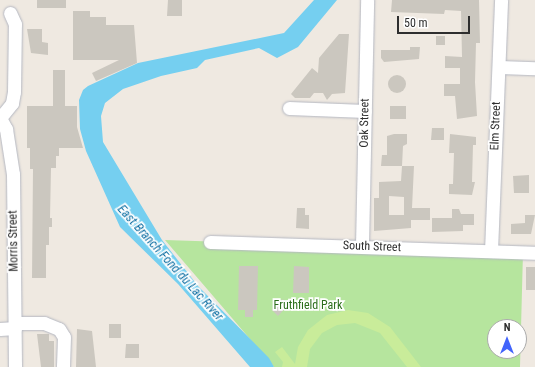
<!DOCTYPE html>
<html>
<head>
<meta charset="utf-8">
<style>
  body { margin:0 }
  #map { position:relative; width:535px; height:367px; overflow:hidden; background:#efe9e1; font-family:"Roboto Condensed",sans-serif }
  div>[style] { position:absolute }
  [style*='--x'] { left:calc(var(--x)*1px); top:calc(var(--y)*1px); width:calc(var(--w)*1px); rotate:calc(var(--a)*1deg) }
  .green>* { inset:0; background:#b6e59e }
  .pitch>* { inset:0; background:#c9ec9a }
  .water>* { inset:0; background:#75cff0 }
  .building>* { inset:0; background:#cbc7bf }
  .round { border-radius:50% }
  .roads { filter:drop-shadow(0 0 1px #b4b7c1) drop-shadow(0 0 1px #b4b7c1) }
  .minor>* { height:13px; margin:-6.5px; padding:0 6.5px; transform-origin:6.5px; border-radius:6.5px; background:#fff }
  span { translate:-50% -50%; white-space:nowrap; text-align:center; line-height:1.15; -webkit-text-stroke:3.5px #fff; paint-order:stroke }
  .street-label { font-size:12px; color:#2e2e2e }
  .park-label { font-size:12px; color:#2c6e1b }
  .water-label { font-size:13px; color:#0d6fa3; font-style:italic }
  .north { position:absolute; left:487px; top:319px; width:40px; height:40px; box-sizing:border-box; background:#fff; border:1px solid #ababab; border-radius:50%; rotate:0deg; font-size:11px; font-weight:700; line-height:16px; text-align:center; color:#2e2e2e }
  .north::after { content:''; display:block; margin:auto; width:14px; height:18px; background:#4264fb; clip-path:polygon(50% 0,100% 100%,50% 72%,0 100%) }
  .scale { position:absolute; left:397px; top:16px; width:73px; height:18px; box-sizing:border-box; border:2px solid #2e2e2e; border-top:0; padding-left:5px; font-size:12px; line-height:14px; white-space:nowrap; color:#2e2e2e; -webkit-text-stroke:3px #fff; paint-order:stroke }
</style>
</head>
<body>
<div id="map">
  <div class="green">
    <i style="clip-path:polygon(evenodd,165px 240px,523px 252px,520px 367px,274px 367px,165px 240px,495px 327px,519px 327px,519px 351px,495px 351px,495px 327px)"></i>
  </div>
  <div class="pitch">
    <i style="clip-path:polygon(348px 310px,368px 313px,390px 327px,421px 367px,407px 367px,380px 333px,355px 323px,337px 325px,322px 333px,310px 349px,307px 367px,282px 367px,283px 362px,275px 352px,282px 347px,295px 364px,298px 347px,308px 330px,327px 315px)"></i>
  </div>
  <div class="water">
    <i style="clip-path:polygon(314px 0,337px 0,298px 47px,277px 58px,259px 48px,205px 60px,197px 68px,161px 76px,123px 89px,105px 103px,101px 116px,103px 142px,162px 240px,198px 286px,269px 358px,274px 367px,250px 367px,178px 284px,120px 227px,86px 151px,80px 129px,79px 100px,83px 90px,88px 86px,138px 63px,284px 33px)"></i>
  </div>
  <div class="building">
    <i style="clip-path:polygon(37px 0,66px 0,66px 8px,37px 8px)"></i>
    <i style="clip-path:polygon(168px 0,182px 0,182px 16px,167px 16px)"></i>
    <i style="clip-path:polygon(392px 0,479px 0,480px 43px,476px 43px,475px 82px,477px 116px,457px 119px,455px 96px,444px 96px,444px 84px,460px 84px,460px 68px,445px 68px,445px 56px,462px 57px,461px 11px,445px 10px,444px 14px,391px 12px)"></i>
    <i style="clip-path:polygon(73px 11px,90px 11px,90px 17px,106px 17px,106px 25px,134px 25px,137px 63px,96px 81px,92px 73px,119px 60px,73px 60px)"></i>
    <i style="clip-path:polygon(27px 29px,42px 29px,42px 42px,48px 43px,48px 55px,31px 53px)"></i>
    <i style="clip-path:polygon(339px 34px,349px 34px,345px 93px,332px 94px,327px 100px,323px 93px,314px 93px,310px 98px,295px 98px,291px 94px,312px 68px,318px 73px,319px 58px)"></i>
    <i style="clip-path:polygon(436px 36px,445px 36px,445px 45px,436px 45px)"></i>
    <i style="clip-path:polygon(410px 47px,420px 47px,419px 59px,384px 62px,381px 58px,381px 50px,410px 50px)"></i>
    <i style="clip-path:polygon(53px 70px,65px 70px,65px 106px,77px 106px,77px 127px,83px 148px,59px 148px,59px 156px,56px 156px,56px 168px,51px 168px,50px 218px,52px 218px,52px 227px,49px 227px,49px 245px,46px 245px,46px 278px,32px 278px,33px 169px,30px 169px,30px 148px,27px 148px,27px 106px,53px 106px)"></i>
    <i class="round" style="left:388px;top:75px;width:18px;height:18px"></i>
    <i style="clip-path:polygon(390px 106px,406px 106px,406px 119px,390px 119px)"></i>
    <i style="clip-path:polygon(432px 128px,444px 128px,444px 140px,431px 140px)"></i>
    <i style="clip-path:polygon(evenodd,394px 134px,407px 134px,407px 144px,403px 146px,402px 166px,414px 166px,412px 208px,430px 208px,430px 220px,411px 220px,411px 228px,374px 231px,374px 198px,379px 198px,379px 182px,401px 181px,402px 166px,381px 166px,382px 155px,387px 155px,387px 136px,394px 134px,389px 196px,404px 197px,404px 215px,389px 215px,389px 196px)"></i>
    <i style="clip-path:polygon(450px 134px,476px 137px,476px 145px,473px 145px,472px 182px,475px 182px,472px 195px,449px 194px,449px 184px,453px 184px,454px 153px,449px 153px)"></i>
    <i style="clip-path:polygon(529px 175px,529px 193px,514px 193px,513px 176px)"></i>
    <i style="clip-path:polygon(297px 208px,305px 208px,305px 215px,309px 215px,309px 229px,296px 228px)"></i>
    <i style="clip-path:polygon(452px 209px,459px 209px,461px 214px,474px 214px,474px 225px,463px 225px,463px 231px,432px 232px,432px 218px,452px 218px)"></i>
    <i style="clip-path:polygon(525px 215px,535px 215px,531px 234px,511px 234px,511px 224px,525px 223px)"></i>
    <i style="clip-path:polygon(239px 266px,258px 266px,257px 310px,253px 310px,253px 317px,245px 317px,245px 310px,238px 310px)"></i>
    <i style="clip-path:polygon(294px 266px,309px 267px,309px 293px,293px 293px)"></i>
    <i style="clip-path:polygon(526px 267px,535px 267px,535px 290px,526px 290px)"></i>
    <i style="clip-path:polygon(283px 299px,288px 305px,278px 316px,272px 310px)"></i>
    <i style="clip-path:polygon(109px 324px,121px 324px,121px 338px,109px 338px)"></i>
    <i style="clip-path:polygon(77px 329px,92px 331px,96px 367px,76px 367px)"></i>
    <i style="clip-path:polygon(37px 334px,49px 334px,49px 341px,54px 341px,54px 367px,41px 367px)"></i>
    <i style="clip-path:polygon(126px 344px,139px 344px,139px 358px,125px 358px)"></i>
  </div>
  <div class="roads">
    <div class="minor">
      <i style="--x:499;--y:67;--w:36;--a:2"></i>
      <i style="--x:289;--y:108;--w:76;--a:2.3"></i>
      <i style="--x:0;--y:118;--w:13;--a:61"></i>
      <i style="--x:6;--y:129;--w:46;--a:81.2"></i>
      <i style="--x:13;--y:174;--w:193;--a:89.4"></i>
      <i style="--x:0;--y:118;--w:19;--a:-51"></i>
      <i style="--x:12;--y:103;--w:11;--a:-80"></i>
      <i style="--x:14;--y:92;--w:68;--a:-89.2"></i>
      <i style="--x:15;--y:24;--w:12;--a:-114"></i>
      <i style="--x:210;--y:242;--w:325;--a:1.9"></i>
      <i style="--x:362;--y:246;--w:246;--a:-88.8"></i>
      <i style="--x:491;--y:251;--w:251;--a:-87.7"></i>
      <i style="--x:15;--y:323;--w:29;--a:0"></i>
      <i style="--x:44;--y:323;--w:16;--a:22"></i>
      <i style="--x:59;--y:329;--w:9;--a:58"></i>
      <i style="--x:64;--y:337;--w:30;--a:92"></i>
      <i style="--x:0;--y:329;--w:15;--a:-4"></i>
    </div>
  </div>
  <div class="street-label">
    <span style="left:365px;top:123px;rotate:-89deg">Oak Street</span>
    <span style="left:496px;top:126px;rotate:-88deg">Elm Street</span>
    <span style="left:14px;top:241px;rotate:-91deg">Morris Street</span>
    <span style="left:372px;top:247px;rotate:2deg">South Street</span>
  </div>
  <div class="park-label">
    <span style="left:308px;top:306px">Fruthfield Park</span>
  </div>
  <div class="water-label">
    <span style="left:170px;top:263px;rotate:48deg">East Branch Fond du Lac River</span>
  </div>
  <div class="north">N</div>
  <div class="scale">50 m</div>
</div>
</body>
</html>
